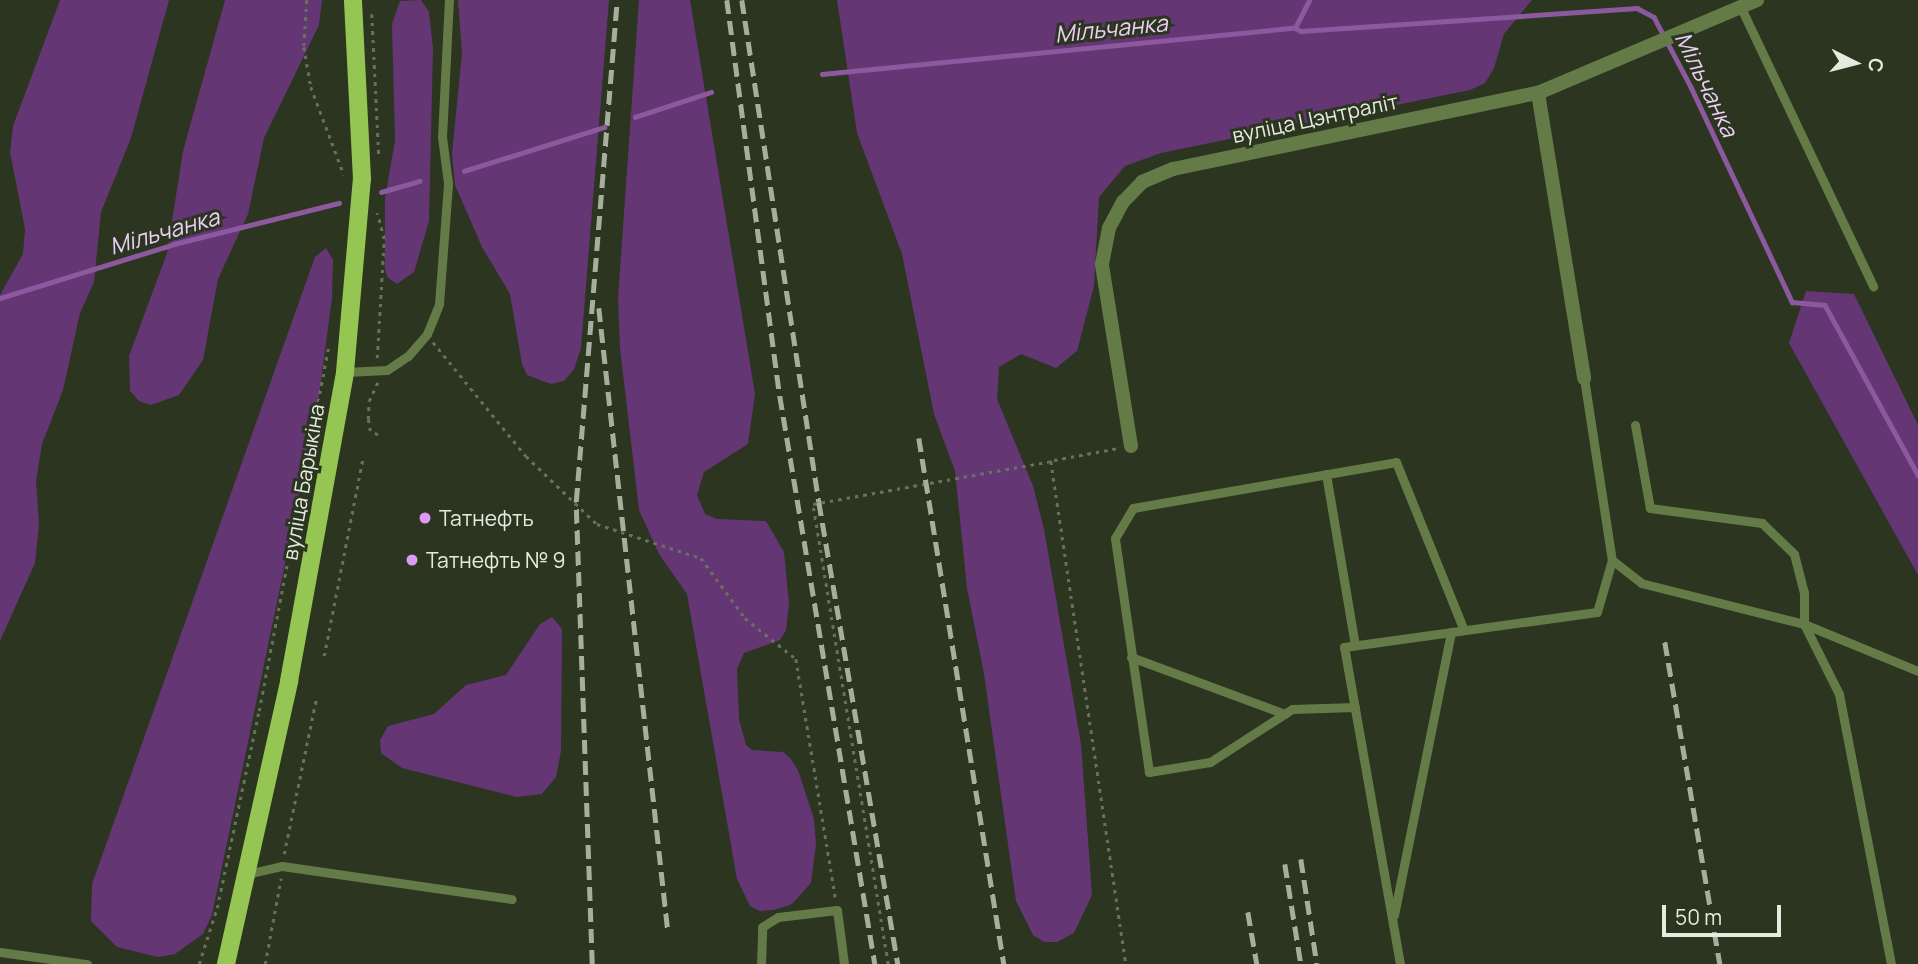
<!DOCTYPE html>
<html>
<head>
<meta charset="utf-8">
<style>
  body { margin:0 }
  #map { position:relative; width:1918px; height:964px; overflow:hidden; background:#2b3520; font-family:Manrope,sans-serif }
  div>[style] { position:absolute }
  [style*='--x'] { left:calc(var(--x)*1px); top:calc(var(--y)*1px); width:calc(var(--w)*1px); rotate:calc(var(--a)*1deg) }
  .green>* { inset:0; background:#653674 }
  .stream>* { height:4.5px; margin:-2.25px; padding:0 2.25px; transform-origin:2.25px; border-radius:2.25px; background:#8c589e }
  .path>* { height:2.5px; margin-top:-1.25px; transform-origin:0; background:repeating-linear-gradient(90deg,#68715e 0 3.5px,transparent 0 8.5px) }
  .service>* { height:9px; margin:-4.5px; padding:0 4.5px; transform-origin:4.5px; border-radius:4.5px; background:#647b47 }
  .minor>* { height:14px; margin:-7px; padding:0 7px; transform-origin:7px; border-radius:7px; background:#647b47 }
  .primary>* { height:18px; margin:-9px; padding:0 9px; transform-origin:9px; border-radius:9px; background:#95c552 }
  .rail>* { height:4.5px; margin-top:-2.25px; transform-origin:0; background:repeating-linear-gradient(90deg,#a6ae9e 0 14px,transparent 0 21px) }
  .dots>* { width:19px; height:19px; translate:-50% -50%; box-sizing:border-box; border:4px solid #2b3520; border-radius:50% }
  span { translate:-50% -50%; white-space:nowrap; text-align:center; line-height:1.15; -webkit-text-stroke:6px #2b3520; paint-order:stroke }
  .street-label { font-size:21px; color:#e5ecdf }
  .poi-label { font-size:21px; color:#e5ecdf }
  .left { translate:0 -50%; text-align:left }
  .water-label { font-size:23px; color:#ebcff5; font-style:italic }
  .north { position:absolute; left:1820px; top:28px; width:70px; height:70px; -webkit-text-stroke:5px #2b3520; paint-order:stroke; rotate:96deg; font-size:19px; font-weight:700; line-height:28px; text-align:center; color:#e5ecdf }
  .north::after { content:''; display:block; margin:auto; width:24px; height:32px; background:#e5ecdf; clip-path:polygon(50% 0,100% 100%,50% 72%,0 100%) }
  .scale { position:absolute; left:1662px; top:905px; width:119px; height:32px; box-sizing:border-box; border:4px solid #e5ecdf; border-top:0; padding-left:9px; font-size:21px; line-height:24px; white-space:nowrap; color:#e5ecdf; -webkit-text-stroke:5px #2b3520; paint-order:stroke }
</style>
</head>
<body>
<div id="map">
  <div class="green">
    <i style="clip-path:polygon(60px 0,169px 0,131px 138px,101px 212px,94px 282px,80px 313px,63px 390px,42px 444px,36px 481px,39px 524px,35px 563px,0 641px,0 295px,23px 254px,25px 229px,10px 152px,13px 126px)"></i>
    <i style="clip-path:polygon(225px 0,322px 0,319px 25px,264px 138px,248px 214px,218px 279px,203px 360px,179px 395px,151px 405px,139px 401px,130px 391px,129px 356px,167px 253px,183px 151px)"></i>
    <i style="clip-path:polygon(421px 0,429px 12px,433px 48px,429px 221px,414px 272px,397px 284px,387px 277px,385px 269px,385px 199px,395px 140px,392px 24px,400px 1px)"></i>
    <i style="clip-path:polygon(458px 0,609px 0,581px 348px,574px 369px,564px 381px,551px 384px,527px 375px,522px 364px,510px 294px,482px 247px,455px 185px,452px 154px,462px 53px)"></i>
    <i style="clip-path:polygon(639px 0,690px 0,755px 394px,748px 444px,704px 472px,697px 495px,705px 514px,717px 519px,766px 521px,784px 552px,789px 604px,786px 630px,780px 640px,744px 653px,737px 669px,739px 719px,746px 745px,752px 750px,783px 752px,790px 758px,798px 770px,814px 819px,816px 844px,811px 883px,792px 904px,774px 910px,760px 911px,750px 906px,737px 879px,687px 594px,659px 554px,639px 510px,620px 348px,618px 298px)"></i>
    <i style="clip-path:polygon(837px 0,1532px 0,1504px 34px,1494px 68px,1485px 83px,1470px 90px,1161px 153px,1125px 166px,1099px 197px,1094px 286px,1077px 351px,1056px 368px,1021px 354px,999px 367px,997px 399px,1033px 486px,1044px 529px,1081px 744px,1092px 895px,1074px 933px,1057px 942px,1044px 942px,1033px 935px,1016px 901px,984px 674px,967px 588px,955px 471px,934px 414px,902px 254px,857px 133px)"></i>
    <i style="clip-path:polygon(326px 248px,333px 260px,332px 298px,317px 410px,212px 915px,203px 934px,175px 954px,158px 957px,117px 947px,91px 921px,92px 884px,315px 257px)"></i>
    <i style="clip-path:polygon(1806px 291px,1854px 294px,1918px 425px,1918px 575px,1789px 343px)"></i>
    <i style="clip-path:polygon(552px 617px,562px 629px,561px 751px,556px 777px,542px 794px,517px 797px,402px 768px,381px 753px,380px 740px,388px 726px,434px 714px,466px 685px,506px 675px,540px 624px)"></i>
  </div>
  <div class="stream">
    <i style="--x:1295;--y:28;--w:31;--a:-63"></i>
    <i style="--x:822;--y:74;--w:475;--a:-5.6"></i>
    <i style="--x:1295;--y:28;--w:7;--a:27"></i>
    <i style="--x:1301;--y:31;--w:337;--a:-3.9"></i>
    <i style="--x:1637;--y:8;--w:19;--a:28"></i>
    <i style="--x:1654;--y:17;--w:79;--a:62.1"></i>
    <i style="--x:1691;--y:87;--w:238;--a:64.8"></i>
    <i style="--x:1792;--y:302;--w:33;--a:5"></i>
    <i style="--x:1825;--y:305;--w:194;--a:61.3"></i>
    <i style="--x:635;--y:117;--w:80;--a:-18.2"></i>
    <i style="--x:464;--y:171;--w:147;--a:-17.4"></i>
    <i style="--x:381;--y:192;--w:40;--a:-16"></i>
    <i style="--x:0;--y:298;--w:182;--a:-17.2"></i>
    <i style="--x:174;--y:244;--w:170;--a:-14"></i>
  </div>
  <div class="path">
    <i style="--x:307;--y:0;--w:47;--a:93.7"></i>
    <i style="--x:304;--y:47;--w:41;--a:80.1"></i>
    <i style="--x:311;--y:87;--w:94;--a:69.4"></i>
    <i style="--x:372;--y:14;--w:143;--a:87.2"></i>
    <i style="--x:433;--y:342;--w:147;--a:50.8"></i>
    <i style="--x:526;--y:456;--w:98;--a:43.8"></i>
    <i style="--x:597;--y:524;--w:109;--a:18.1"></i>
    <i style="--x:701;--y:558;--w:74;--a:53.7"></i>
    <i style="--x:745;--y:618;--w:65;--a:38.8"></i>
    <i style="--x:796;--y:659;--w:244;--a:80.6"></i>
    <i style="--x:377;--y:358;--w:119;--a:-86.6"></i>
    <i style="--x:384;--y:239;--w:27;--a:-105"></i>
    <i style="--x:378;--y:435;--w:9;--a:-153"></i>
    <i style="--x:370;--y:431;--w:12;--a:-99"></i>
    <i style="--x:368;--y:419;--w:18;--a:-87"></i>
    <i style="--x:369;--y:401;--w:21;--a:-65"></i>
    <i style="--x:1116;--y:449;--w:66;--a:169.5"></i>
    <i style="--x:1051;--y:461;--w:509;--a:81.52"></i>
    <i style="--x:324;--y:656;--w:202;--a:-78.9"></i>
    <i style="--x:284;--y:854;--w:158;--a:-78.3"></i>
    <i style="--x:199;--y:964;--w:59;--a:-72.2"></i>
    <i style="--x:217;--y:908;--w:201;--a:-78"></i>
    <i style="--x:259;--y:711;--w:373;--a:-79.2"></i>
    <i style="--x:265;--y:964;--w:87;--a:-79.5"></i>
    <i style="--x:888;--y:964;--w:466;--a:-99.3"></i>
    <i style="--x:813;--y:504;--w:242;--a:-10.2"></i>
  </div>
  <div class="service">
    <i style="--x:1742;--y:10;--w:306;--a:64.6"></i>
    <i style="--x:345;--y:372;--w:42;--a:-2.7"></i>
    <i style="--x:387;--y:370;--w:25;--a:-34"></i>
    <i style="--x:408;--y:356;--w:29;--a:-49"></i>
    <i style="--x:427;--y:334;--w:32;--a:-68"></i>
    <i style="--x:439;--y:304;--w:121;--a:-85.7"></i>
    <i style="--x:448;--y:183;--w:46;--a:-97.4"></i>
    <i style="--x:442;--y:137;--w:137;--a:-87.1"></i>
    <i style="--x:1584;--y:378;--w:184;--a:81.3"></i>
    <i style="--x:1612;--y:560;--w:37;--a:38"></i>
    <i style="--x:1641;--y:583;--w:168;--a:14.1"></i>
    <i style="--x:1804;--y:624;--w:78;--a:63.4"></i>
    <i style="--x:1839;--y:694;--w:275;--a:79.1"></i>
    <i style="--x:1635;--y:425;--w:84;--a:79.8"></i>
    <i style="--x:1650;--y:508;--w:113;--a:7.6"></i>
    <i style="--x:1762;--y:523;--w:45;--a:44.1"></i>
    <i style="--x:1794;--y:554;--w:40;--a:75.6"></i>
    <i style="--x:1804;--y:593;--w:31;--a:90"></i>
    <i style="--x:1804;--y:624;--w:123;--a:22.4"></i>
    <i style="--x:1326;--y:474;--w:173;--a:80.4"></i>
    <i style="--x:1131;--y:657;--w:164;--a:20.3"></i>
    <i style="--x:1355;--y:707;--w:63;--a:178.2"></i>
    <i style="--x:1292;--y:709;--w:98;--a:147.1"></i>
    <i style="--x:1210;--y:762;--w:62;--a:170.7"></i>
    <i style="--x:1149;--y:772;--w:236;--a:-98.3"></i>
    <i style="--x:1115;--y:538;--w:35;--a:-59"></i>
    <i style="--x:1133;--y:508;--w:267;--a:-9.9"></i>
    <i style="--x:1396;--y:462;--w:181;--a:68"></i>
    <i style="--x:247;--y:874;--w:36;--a:-13"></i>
    <i style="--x:282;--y:866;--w:232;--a:8.2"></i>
    <i style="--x:1394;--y:915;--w:289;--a:-78.6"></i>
    <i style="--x:0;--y:952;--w:88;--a:7.9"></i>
    <i style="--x:761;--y:964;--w:37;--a:-88"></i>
    <i style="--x:762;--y:927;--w:19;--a:-32"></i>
    <i style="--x:778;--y:917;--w:59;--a:-6.8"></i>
    <i style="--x:837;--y:910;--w:54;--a:82.6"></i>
    <i style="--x:1400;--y:964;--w:322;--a:-100"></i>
    <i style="--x:1344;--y:647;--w:255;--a:-7.9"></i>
    <i style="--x:1597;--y:612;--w:54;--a:-73.9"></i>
  </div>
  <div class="minor">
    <i style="--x:1538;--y:93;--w:289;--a:80.8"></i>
    <i style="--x:1131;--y:446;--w:184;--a:-99.1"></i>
    <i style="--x:1102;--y:264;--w:37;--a:-79"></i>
    <i style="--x:1109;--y:228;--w:30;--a:-62"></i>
    <i style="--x:1123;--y:202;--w:28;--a:-46"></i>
    <i style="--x:1142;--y:182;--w:34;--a:-23"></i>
    <i style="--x:1173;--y:169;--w:373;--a:-11.8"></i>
    <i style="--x:1538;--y:93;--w:238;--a:-23"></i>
  </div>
  <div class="primary">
    <i style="--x:226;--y:964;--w:290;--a:-77.4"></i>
    <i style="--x:289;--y:681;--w:314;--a:-79.7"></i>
    <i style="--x:345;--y:372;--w:194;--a:-85"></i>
    <i style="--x:362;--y:179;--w:179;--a:-92.9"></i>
  </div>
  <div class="rail">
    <i style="--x:727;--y:0;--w:400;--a:82.4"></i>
    <i style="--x:780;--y:396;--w:576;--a:80.5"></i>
    <i style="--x:742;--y:0;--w:508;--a:81.28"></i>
    <i style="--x:819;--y:502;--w:469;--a:80.3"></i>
    <i style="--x:599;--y:308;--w:627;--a:83.68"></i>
    <i style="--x:919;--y:438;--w:533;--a:80.82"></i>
    <i style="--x:1665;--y:642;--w:327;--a:80.3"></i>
    <i style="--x:1301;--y:859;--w:106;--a:81.3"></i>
    <i style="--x:1285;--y:864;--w:101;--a:80.9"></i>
    <i style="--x:1248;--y:912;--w:53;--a:80.2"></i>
    <i style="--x:592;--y:964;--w:462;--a:-92"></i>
    <i style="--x:576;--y:502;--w:504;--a:-85.33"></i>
  </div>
  <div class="dots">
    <i style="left:425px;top:518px;background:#dd99f4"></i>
    <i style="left:412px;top:560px;background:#dd99f4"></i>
  </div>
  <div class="street-label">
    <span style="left:1315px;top:118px;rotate:-12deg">вуліца Цэнтраліт</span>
    <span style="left:303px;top:482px;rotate:-80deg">вуліца Барыкіна</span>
  </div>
  <div class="poi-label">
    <span class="left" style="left:439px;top:518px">Татнефть</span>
    <span class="left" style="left:426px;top:560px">Татнефть № 9</span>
  </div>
  <div class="water-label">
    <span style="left:1111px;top:28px;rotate:-6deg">Мільчанка</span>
    <span style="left:1707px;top:84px;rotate:64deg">Мільчанка</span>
    <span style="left:164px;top:231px;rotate:-16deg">Мільчанка</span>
  </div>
  <div class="north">С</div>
  <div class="scale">50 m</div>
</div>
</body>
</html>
